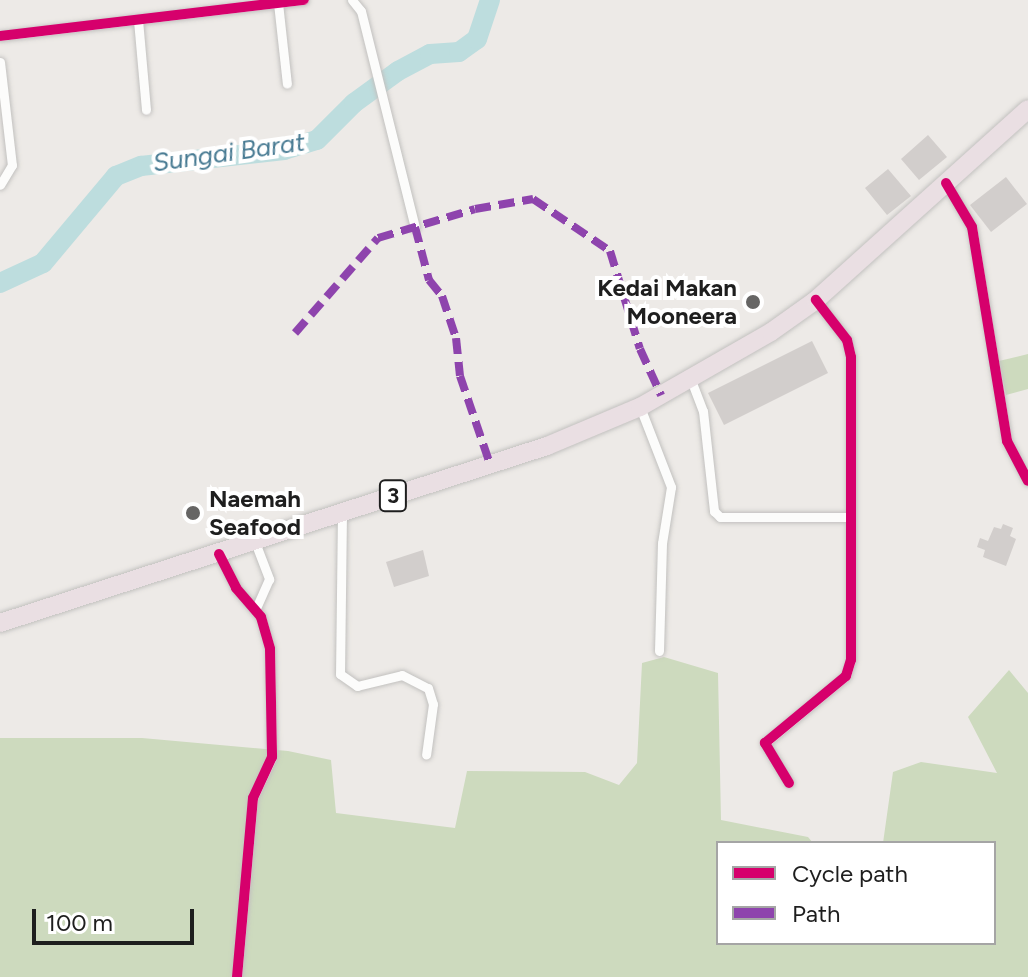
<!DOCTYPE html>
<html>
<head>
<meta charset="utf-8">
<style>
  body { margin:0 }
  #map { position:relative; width:1028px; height:977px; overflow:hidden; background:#edeae7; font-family:Figtree,sans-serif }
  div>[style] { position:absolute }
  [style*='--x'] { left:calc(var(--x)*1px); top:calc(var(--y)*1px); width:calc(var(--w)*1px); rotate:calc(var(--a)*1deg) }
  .forest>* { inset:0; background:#cddabe }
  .river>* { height:20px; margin:-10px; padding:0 10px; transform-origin:10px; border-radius:10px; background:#bdddde }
  .building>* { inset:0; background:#d2cecc }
  .roads { filter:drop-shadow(0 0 2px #c2c1bf) drop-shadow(0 0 2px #c2c1bf) }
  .street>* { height:9px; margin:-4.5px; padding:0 4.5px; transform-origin:4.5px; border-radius:4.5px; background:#fcfcfb }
  .highway>* { height:18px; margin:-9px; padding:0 9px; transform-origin:9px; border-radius:9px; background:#eadfe3 }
  .quiet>* { height:8px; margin-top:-4px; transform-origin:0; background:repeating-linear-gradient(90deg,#8e44ad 0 16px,transparent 0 24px) }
  .cycleway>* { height:10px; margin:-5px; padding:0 5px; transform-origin:5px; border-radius:5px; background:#d6006c }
  .dots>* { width:22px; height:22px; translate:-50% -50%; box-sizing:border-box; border:4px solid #fff; border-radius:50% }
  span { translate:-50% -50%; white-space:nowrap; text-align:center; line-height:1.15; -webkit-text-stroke:8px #fff; paint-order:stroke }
  .shield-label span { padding:2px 6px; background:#fff; border:2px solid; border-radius:6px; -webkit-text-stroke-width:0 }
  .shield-label { font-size:22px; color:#1e1e1e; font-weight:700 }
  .poi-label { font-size:24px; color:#1e1e1e; font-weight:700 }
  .right { translate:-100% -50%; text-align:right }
  .left { translate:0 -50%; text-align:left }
  .water-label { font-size:26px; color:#477a92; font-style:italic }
  .legend { position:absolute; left:716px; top:841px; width:280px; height:104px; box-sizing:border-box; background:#fff; border:2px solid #a5a5a5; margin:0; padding:10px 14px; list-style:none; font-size:24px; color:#1e1e1e }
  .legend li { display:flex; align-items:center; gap:16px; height:40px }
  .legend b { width:40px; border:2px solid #a5a5a5 }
  .scale { position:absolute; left:32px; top:909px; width:162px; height:36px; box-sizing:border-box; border:4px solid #1e1e1e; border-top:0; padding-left:10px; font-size:24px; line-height:28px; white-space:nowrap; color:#1e1e1e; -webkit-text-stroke:6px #fff; paint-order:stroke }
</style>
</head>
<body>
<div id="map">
  <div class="forest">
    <i style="clip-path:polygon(1028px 354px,1028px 389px,1006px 395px,999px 361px)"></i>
    <i style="clip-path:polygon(664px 657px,718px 673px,721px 820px,808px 837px,813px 843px,718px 843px,718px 943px,994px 943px,994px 843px,883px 843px,893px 772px,921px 762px,997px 773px,968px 717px,1009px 670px,1028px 693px,1028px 977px,0 977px,0 738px,142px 738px,288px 751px,331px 760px,336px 813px,455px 828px,467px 771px,585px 772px,619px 785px,637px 763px,642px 663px)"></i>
  </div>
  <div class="river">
    <i style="--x:0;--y:283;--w:47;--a:-24.9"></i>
    <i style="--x:43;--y:263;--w:114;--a:-50"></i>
    <i style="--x:116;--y:176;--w:27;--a:-22"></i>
    <i style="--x:141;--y:166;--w:144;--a:-6.4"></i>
    <i style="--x:284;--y:150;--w:34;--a:-17"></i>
    <i style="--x:317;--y:140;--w:52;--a:-45"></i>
    <i style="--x:354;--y:103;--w:54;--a:-36"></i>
    <i style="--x:398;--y:71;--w:36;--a:-28"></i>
    <i style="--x:430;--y:54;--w:29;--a:-4"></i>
    <i style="--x:459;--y:52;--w:22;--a:-36"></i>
    <i style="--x:477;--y:39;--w:41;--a:-71.6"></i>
  </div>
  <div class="building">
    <i style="clip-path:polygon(928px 135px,947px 157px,919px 180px,901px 159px)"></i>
    <i style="clip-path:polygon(888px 169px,911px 196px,887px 215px,865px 188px)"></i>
    <i style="clip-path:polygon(1006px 177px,1027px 204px,991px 232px,970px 205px)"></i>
    <i style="clip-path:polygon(812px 341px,828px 373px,724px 425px,708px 393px)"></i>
    <i style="clip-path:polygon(1003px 524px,1013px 528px,1010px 536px,1016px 539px,1006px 566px,983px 557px,985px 550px,977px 547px,980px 538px,988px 541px,994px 527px,1001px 529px)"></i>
    <i style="clip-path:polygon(423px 550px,429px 576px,394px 587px,386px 562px)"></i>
  </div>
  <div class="roads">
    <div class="street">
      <i style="--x:352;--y:0;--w:14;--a:51"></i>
      <i style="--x:361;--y:11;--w:223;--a:76"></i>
      <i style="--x:278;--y:3;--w:81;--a:83.7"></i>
      <i style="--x:138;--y:20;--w:90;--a:84.9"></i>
      <i style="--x:0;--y:36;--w:306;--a:-6.8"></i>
      <i style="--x:0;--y:62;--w:104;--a:83.4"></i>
      <i style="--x:12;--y:165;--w:23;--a:121"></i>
      <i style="--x:946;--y:183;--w:51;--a:59.4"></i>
      <i style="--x:972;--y:227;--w:217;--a:80.7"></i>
      <i style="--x:1007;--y:441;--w:45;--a:62.3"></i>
      <i style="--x:691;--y:380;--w:33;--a:69"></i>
      <i style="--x:703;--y:411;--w:101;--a:83.7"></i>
      <i style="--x:714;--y:511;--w:8;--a:45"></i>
      <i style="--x:720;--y:517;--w:128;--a:0"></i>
      <i style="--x:640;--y:407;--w:86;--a:68.8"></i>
      <i style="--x:671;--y:487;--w:57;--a:99.1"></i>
      <i style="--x:662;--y:543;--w:108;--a:91.6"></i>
      <i style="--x:342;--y:512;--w:162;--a:90.7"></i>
      <i style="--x:340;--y:674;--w:21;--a:35"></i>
      <i style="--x:357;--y:686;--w:46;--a:-13.7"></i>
      <i style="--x:402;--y:675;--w:29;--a:27"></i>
      <i style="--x:428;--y:688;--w:17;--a:73"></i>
      <i style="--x:433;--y:704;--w:51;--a:97.8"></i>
      <i style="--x:255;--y:542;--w:40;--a:69"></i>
      <i style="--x:269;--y:579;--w:32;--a:114"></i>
      <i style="--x:219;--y:554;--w:38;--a:63"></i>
      <i style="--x:236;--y:588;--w:38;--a:49"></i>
      <i style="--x:261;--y:617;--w:33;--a:74"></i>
      <i style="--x:270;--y:649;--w:108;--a:88.9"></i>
      <i style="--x:272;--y:757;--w:45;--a:114.9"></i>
      <i style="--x:253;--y:798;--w:180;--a:95.1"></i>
      <i style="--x:789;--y:783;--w:47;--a:-121"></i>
      <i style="--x:765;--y:743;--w:105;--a:-39.6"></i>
      <i style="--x:846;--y:676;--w:17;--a:-73"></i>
      <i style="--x:851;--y:660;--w:303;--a:-90"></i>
      <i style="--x:851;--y:357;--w:17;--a:-103"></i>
      <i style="--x:847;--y:340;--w:51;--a:-127.8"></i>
    </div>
    <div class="highway">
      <i style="--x:0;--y:623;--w:575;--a:-17.93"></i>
      <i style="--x:547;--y:446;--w:101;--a:-22.8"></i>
      <i style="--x:640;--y:407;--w:151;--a:-29.8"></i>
      <i style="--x:771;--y:332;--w:55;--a:-35.4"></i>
      <i style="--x:816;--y:300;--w:285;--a:-42"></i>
    </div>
  </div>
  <div class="quiet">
    <i style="--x:415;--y:227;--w:55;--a:75.2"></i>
    <i style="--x:429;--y:280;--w:21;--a:51"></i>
    <i style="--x:442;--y:296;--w:44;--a:71.6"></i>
    <i style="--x:456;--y:338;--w:38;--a:84"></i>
    <i style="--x:460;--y:376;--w:93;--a:71.2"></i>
    <i style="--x:295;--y:333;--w:126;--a:-48.9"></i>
    <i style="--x:378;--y:238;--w:101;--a:-16.6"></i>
    <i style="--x:475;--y:209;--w:59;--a:-9.8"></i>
    <i style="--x:533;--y:199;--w:93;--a:34"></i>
    <i style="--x:610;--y:251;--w:102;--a:73"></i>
    <i style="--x:640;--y:349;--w:51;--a:65.5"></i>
  </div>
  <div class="cycleway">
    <i style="--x:0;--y:36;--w:306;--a:-6.8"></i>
    <i style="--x:946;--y:183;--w:51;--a:59.4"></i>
    <i style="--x:972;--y:227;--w:217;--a:80.7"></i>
    <i style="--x:1007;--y:441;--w:45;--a:62.3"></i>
    <i style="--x:219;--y:554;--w:38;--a:63"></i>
    <i style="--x:236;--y:588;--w:38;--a:49"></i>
    <i style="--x:261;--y:617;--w:33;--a:74"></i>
    <i style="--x:270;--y:649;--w:108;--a:88.9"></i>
    <i style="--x:272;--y:757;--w:45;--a:114.9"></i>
    <i style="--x:253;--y:798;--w:180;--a:95.1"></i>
    <i style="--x:789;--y:783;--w:47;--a:-121"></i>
    <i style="--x:765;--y:743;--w:105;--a:-39.6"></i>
    <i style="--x:846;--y:676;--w:17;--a:-73"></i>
    <i style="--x:851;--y:660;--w:303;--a:-90"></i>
    <i style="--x:851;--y:357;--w:17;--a:-103"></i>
    <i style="--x:847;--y:340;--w:51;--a:-127.8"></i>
  </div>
  <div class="dots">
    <i style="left:753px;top:302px;background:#666564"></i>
    <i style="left:193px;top:513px;background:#666564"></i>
  </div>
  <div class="shield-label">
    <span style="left:393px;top:496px">3</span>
  </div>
  <div class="poi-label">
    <span class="right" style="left:737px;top:302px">Kedai Makan<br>Mooneera</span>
    <span class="left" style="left:209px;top:513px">Naemah<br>Seafood</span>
  </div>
  <div class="water-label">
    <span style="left:229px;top:153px;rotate:-8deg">Sungai Barat</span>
  </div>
  <ul class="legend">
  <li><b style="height:10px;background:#d6006c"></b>Cycle path</li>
  <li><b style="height:10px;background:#8e44ad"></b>Path</li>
  </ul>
  <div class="scale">100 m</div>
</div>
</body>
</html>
